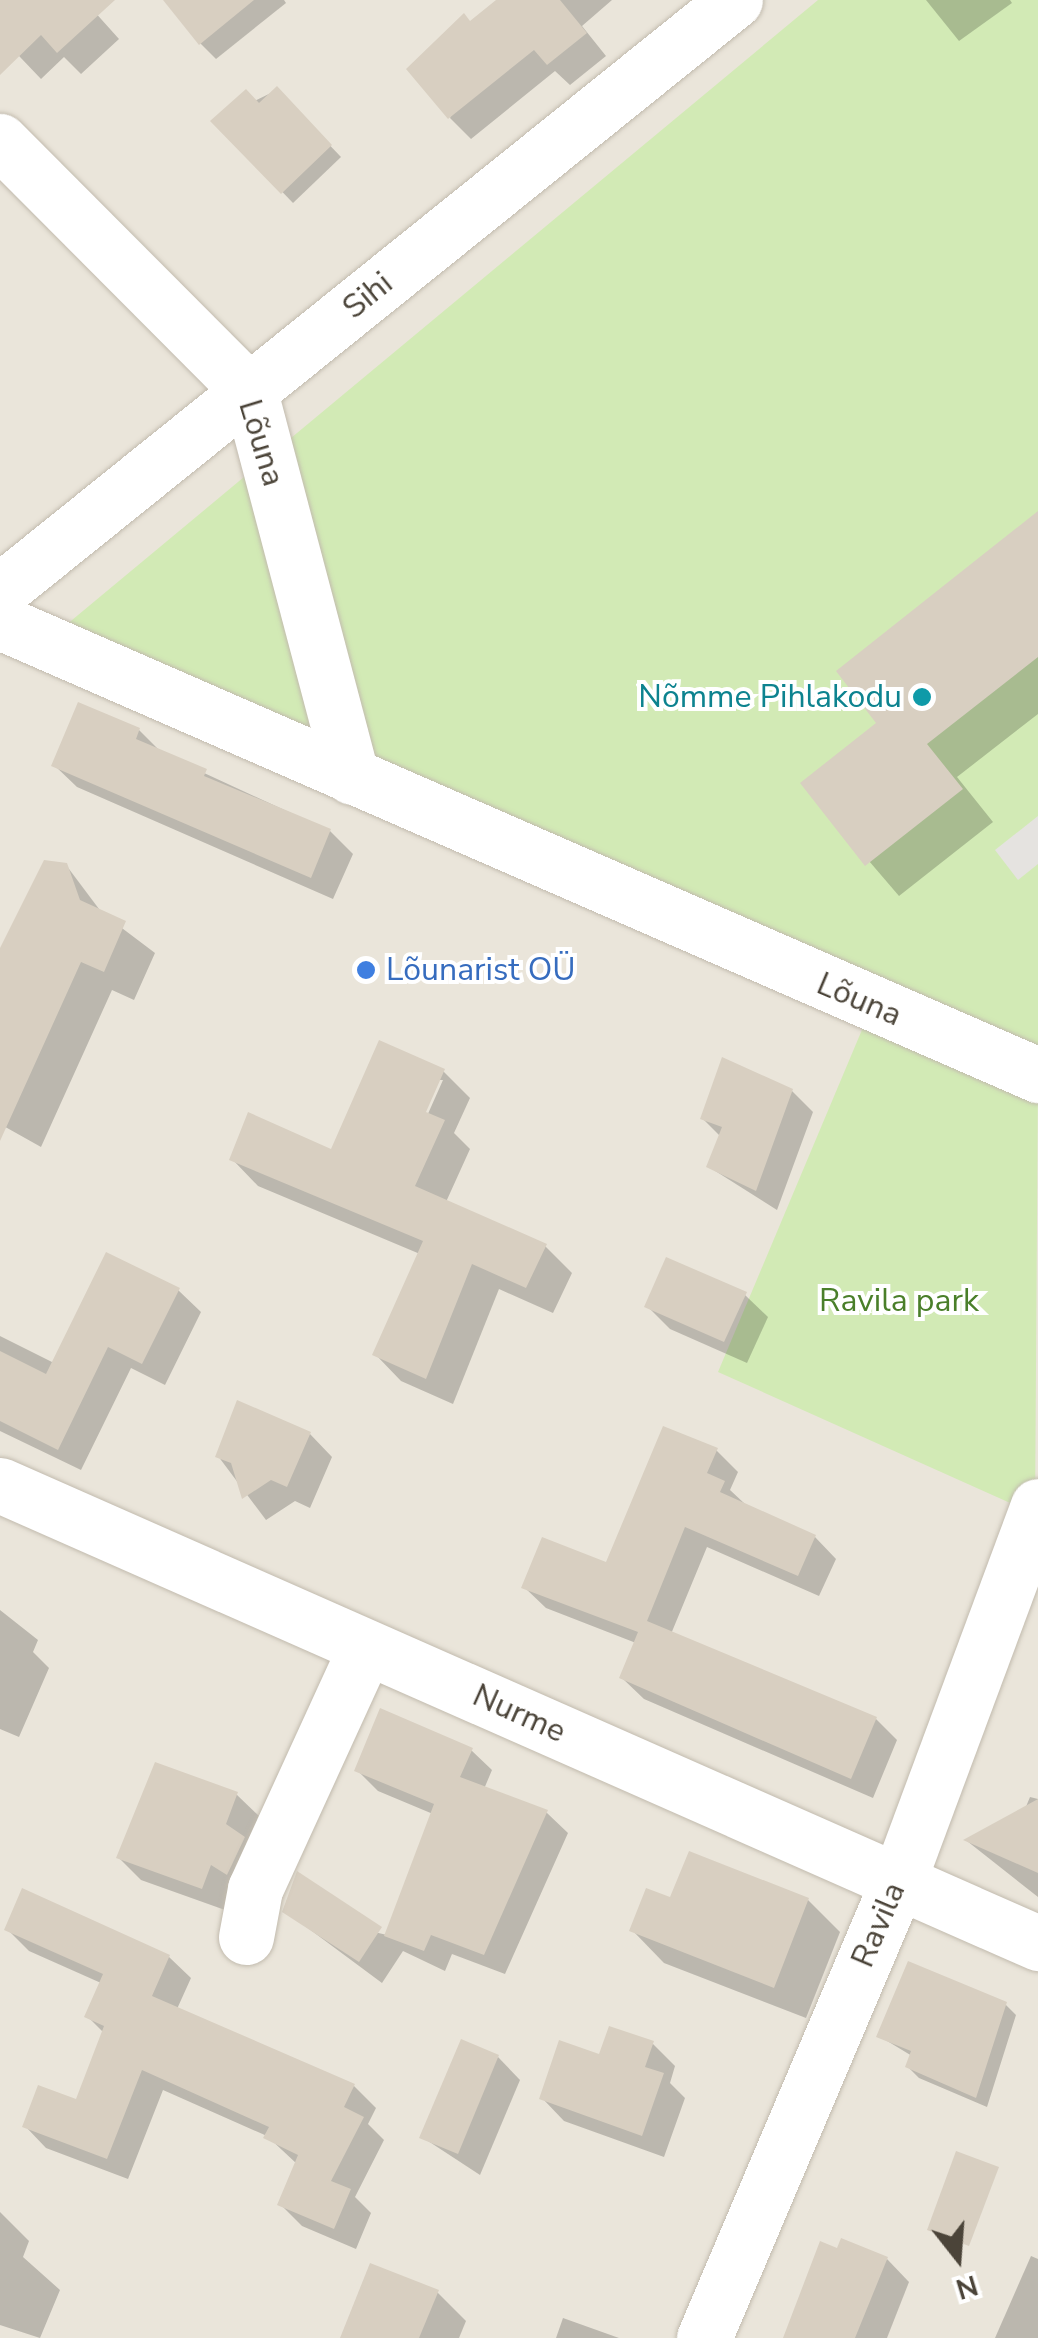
<!DOCTYPE html>
<html>
<head>
<meta charset="utf-8">
<style>
  body { margin:0 }
  #map { position:relative; width:1038px; height:2338px; overflow:hidden; background:#f6f3ec; font-family:"Nunito Sans",sans-serif }
  div>[style] { position:absolute }
  [style*='--x'] { left:calc(var(--x)*1px); top:calc(var(--y)*1px); width:calc(var(--w)*1px); rotate:calc(var(--a)*1deg) }
  .residential>* { inset:0; background:#eae5da }
  .green>* { inset:0; background:#d2eab5 }
  .parking>* { inset:0; background:#e5e3e0 }
  .shadow>* { inset:0; background:#0003 }
  .building>* { inset:0; background:#d8cfc1 }
  .roads { filter:drop-shadow(0 0 2px #c2bbae) drop-shadow(0 0 2px #c2bbae) }
  .minor>* { height:55px; margin:-27.5px; padding:0 27.5px; transform-origin:27.5px; border-radius:27.5px; background:#fff }
  .dots>* { width:28px; height:28px; translate:-50% -50%; box-sizing:border-box; border:5px solid #fff; border-radius:50% }
  span { translate:-50% -50%; white-space:nowrap; text-align:center; line-height:1.15; -webkit-text-stroke:8px #fff; paint-order:stroke }
  .street-label { font-size:32px; color:#4b4439 }
  .culture-label { font-size:32px; color:#0d838f }
  .right { translate:-100% -50%; text-align:right }
  .shop-label { font-size:32px; color:#366cbe }
  .left { translate:0 -50%; text-align:left }
  .park-label { font-size:32px; color:#4a7f2a }
  .north { position:absolute; left:908px; top:2208px; width:100px; height:100px; -webkit-text-stroke:8px #fff; paint-order:stroke; rotate:163deg; font-size:28px; font-weight:700; line-height:40px; text-align:center; color:#4b4439 }
  .north::after { content:''; display:block; margin:auto; width:35px; height:45px; background:#4b4439; clip-path:polygon(50% 0,100% 100%,50% 72%,0 100%) }
</style>
</head>
<body>
<div id="map">
  <div class="residential">
    <i style="clip-path:polygon(0 0,1038px 0,1038px 2338px,0 2338px)"></i>
  </div>
  <div class="green">
    <i style="clip-path:polygon(818px 0,1038px 0,1038px 1054px,48px 640px)"></i>
    <i style="clip-path:polygon(872px 1006px,1038px 1075px,1035px 1514px,718px 1372px)"></i>
  </div>
  <div class="parking">
    <i style="clip-path:polygon(1038px 816px,1038px 864px,1018px 880px,995px 850px)"></i>
  </div>
  <div class="shadow">
    <i style="clip-path:polygon(0 0,84px 0,119px 39px,81px 74px,64px 57px,41px 79px,0 36px)"></i>
    <i style="clip-path:polygon(189px 0,284px 0,286px 3px,216px 59px,200px 43px)"></i>
    <i style="clip-path:polygon(500px 0,612px 0,582px 26px,606px 56px,570px 85px,555px 71px,471px 139px,450px 118px)"></i>
    <i style="clip-path:polygon(926px 0,1010px 0,1012px 3px,959px 41px)"></i>
    <i style="clip-path:polygon(277px 90px,341px 157px,293px 203px,214px 121px)"></i>
    <i style="clip-path:polygon(1038px 537px,1038px 714px,957px 777px,993px 822px,899px 896px,803px 784px,880px 723px)"></i>
    <i style="clip-path:polygon(139px 730px,163px 754px,330px 831px,353px 854px,333px 899px,77px 787px,54px 765px)"></i>
    <i style="clip-path:polygon(66px 865px,102px 913px,155px 953px,134px 1000px,112px 990px,41px 1147px,0 1124px,0 959px)"></i>
    <i style="clip-path:polygon(evenodd,443px 1071px,470px 1098px,454px 1133px,470px 1149px,446px 1202px,545px 1246px,572px 1273px,553px 1313px,499px 1289px,453px 1404px,401px 1381px,375px 1354px,420px 1254px,258px 1186px,232px 1159px,333px 1152px,443px 1071px,437px 1080px,443px 1080px,423px 1125px,418px 1123px,437px 1080px)"></i>
    <i style="clip-path:polygon(792px 1091px,813px 1112px,777px 1210px,709px 1167px,721px 1137px,703px 1119px)"></i>
    <i style="clip-path:polygon(178px 1290px,201px 1312px,165px 1385px,131px 1368px,81px 1470px,0 1431px,0 1336px,54px 1363px)"></i>
    <i style="clip-path:polygon(745px 1295px,768px 1317px,747px 1363px,670px 1329px,647px 1306px)"></i>
    <i style="clip-path:polygon(310px 1434px,332px 1457px,310px 1508px,295px 1501px,266px 1520px,218px 1456px)"></i>
    <i style="clip-path:polygon(716px 1450px,738px 1472px,730px 1490px,745px 1504px,815px 1537px,836px 1559px,819px 1596px,707px 1547px,671px 1634px,876px 1719px,897px 1740px,873px 1798px,644px 1699px,622px 1678px,636px 1643px,546px 1608px,524px 1587px,607px 1565px)"></i>
    <i style="clip-path:polygon(0 1610px,38px 1640px,33px 1652px,49px 1668px,19px 1737px,0 1729px)"></i>
    <i style="clip-path:polygon(471px 1750px,492px 1770px,484px 1789px,547px 1813px,568px 1833px,505px 1974px,452px 1954px,445px 1971px,403px 1951px,382px 1983px,285px 1911px,387px 1935px,433px 1814px,378px 1791px,357px 1770px)"></i>
    <i style="clip-path:polygon(236px 1794px,259px 1816px,225px 1910px,141px 1880px,119px 1858px)"></i>
    <i style="clip-path:polygon(1030px 1797px,1038px 1799px,1038px 1897px,967px 1841px,1025px 1809px)"></i>
    <i style="clip-path:polygon(808px 1900px,840px 1932px,806px 2018px,664px 1963px,632px 1930px)"></i>
    <i style="clip-path:polygon(7px 1929px,169px 1957px,191px 1978px,177px 2009px,354px 2086px,376px 2108px,368px 2124px,384px 2140px,355px 2197px,371px 2213px,356px 2249px,302px 2226px,280px 2204px,297px 2164px,267px 2136px,163px 2090px,128px 2179px,46px 2148px,25px 2126px,78px 2102px,104px 2033px,87px 2016px,101px 1983px,29px 1951px)"></i>
    <i style="clip-path:polygon(1005px 2004px,1016px 2015px,987px 2107px,919px 2078px,908px 2067px,912px 2056px,879px 2036px)"></i>
    <i style="clip-path:polygon(653px 2044px,675px 2066px,670px 2083px,685px 2098px,664px 2157px,564px 2121px,542px 2098px,600px 2057px)"></i>
    <i style="clip-path:polygon(498px 2057px,520px 2080px,480px 2175px,422px 2137px)"></i>
    <i style="clip-path:polygon(0 2212px,29px 2241px,23px 2257px,60px 2290px,40px 2338px,0 2325px)"></i>
    <i style="clip-path:polygon(1031px 2256px,1038px 2259px,1038px 2338px,995px 2338px)"></i>
    <i style="clip-path:polygon(887px 2259px,909px 2282px,887px 2338px,806px 2338px)"></i>
    <i style="clip-path:polygon(437px 2292px,466px 2321px,459px 2338px,342px 2338px)"></i>
    <i style="clip-path:polygon(563px 2318px,619px 2338px,556px 2338px)"></i>
  </div>
  <div class="building">
    <i style="clip-path:polygon(0 0,115px 0,57px 53px,41px 35px,0 75px)"></i>
    <i style="clip-path:polygon(163px 0,254px 0,199px 45px)"></i>
    <i style="clip-path:polygon(496px 0,560px 0,587px 33px,547px 65px,534px 50px,448px 119px,406px 69px,464px 13px,470px 21px)"></i>
    <i style="clip-path:polygon(277px 86px,332px 145px,281px 194px,210px 121px,246px 89px,259px 103px)"></i>
    <i style="clip-path:polygon(1038px 511px,1038px 657px,927px 744px,963px 789px,865px 866px,800px 783px,876px 723px,836px 671px)"></i>
    <i style="clip-path:polygon(78px 702px,140px 728px,136px 739px,207px 769px,204px 776px,331px 829px,311px 878px,51px 766px)"></i>
    <i style="clip-path:polygon(44px 860px,67px 863px,80px 900px,126px 921px,104px 972px,81px 962px,0 1141px,0 948px)"></i>
    <i style="clip-path:polygon(379px 1040px,445px 1069px,426px 1112px,445px 1120px,415px 1186px,547px 1244px,526px 1288px,472px 1264px,426px 1379px,372px 1355px,423px 1241px,229px 1160px,248px 1112px,331px 1149px)"></i>
    <i style="clip-path:polygon(722px 1057px,793px 1089px,756px 1191px,706px 1167px,722px 1127px,700px 1119px)"></i>
    <i style="clip-path:polygon(106px 1252px,180px 1288px,142px 1364px,108px 1347px,58px 1450px,0 1421px,0 1351px,46px 1374px)"></i>
    <i style="clip-path:polygon(666px 1257px,747px 1292px,724px 1342px,644px 1307px)"></i>
    <i style="clip-path:polygon(237px 1400px,311px 1432px,287px 1487px,271px 1480px,242px 1499px,231px 1463px,215px 1457px)"></i>
    <i style="clip-path:polygon(663px 1426px,718px 1448px,707px 1473px,725px 1481px,720px 1492px,816px 1535px,798px 1576px,685px 1527px,647px 1621px,877px 1717px,851px 1779px,619px 1678px,638px 1632px,521px 1588px,542px 1537px,606px 1562px)"></i>
    <i style="clip-path:polygon(380px 1708px,473px 1748px,460px 1777px,548px 1810px,484px 1955px,431px 1935px,424px 1951px,384px 1936px,434px 1804px,354px 1771px)"></i>
    <i style="clip-path:polygon(155px 1762px,238px 1792px,226px 1824px,245px 1837px,227px 1875px,211px 1865px,202px 1889px,116px 1858px)"></i>
    <i style="clip-path:polygon(1038px 1799px,1038px 1873px,963px 1840px)"></i>
    <i style="clip-path:polygon(689px 1851px,809px 1898px,774px 1988px,629px 1931px,646px 1888px,670px 1897px)"></i>
    <i style="clip-path:polygon(297px 1871px,382px 1927px,359px 1962px,282px 1912px)"></i>
    <i style="clip-path:polygon(22px 1888px,170px 1955px,152px 1996px,355px 2084px,344px 2107px,364px 2117px,331px 2181px,351px 2189px,334px 2229px,277px 2205px,298px 2155px,263px 2138px,269px 2127px,142px 2070px,107px 2159px,22px 2127px,38px 2085px,76px 2099px,104px 2026px,84px 2017px,103px 1974px,4px 1930px)"></i>
    <i style="clip-path:polygon(908px 1961px,1007px 2002px,976px 2098px,905px 2067px,911px 2051px,876px 2037px)"></i>
    <i style="clip-path:polygon(609px 2026px,654px 2041px,645px 2067px,664px 2073px,642px 2136px,539px 2099px,559px 2040px,599px 2054px)"></i>
    <i style="clip-path:polygon(461px 2039px,499px 2055px,458px 2154px,419px 2138px)"></i>
    <i style="clip-path:polygon(956px 2151px,999px 2167px,969px 2246px,927px 2230px)"></i>
    <i style="clip-path:polygon(841px 2238px,888px 2257px,855px 2338px,783px 2338px,820px 2241px,837px 2248px)"></i>
    <i style="clip-path:polygon(370px 2263px,439px 2290px,419px 2338px,340px 2338px)"></i>
  </div>
  <div class="roads">
    <div class="minor">
      <i style="--x:0;--y:141;--w:354;--a:45.1"></i>
      <i style="--x:250;--y:392;--w:398;--a:75.2"></i>
      <i style="--x:0;--y:591;--w:943;--a:-38.8"></i>
      <i style="--x:0;--y:622;--w:1133;--a:23.58"></i>
      <i style="--x:0;--y:1485;--w:1135;--a:23.81"></i>
      <i style="--x:246;--y:1937;--w:49;--a:-79.4"></i>
      <i style="--x:255;--y:1889;--w:266;--a:-65.4"></i>
      <i style="--x:704;--y:2338;--w:496;--a:-67"></i>
      <i style="--x:898;--y:1882;--w:401;--a:-69.6"></i>
    </div>
  </div>
  <div class="dots">
    <i style="left:922px;top:697px;background:#0f9aa8"></i>
    <i style="left:366px;top:970px;background:#3f7fe0"></i>
  </div>
  <div class="street-label">
    <span style="left:368px;top:296px;rotate:-39deg">Sihi</span>
    <span style="left:261px;top:443px;rotate:73deg">Lõuna</span>
    <span style="left:859px;top:1000px;rotate:23deg">Lõuna</span>
    <span style="left:519px;top:1714px;rotate:24deg">Nurme</span>
    <span style="left:879px;top:1925px;rotate:-67deg">Ravila</span>
  </div>
  <div class="culture-label">
    <span class="right" style="left:902px;top:697px">Nõmme Pihlakodu</span>
  </div>
  <div class="shop-label">
    <span class="left" style="left:386px;top:970px">Lõunarist OÜ</span>
  </div>
  <div class="park-label">
    <span style="left:899px;top:1301px">Ravila park</span>
  </div>
  <div class="north">N</div>
</div>
</body>
</html>
